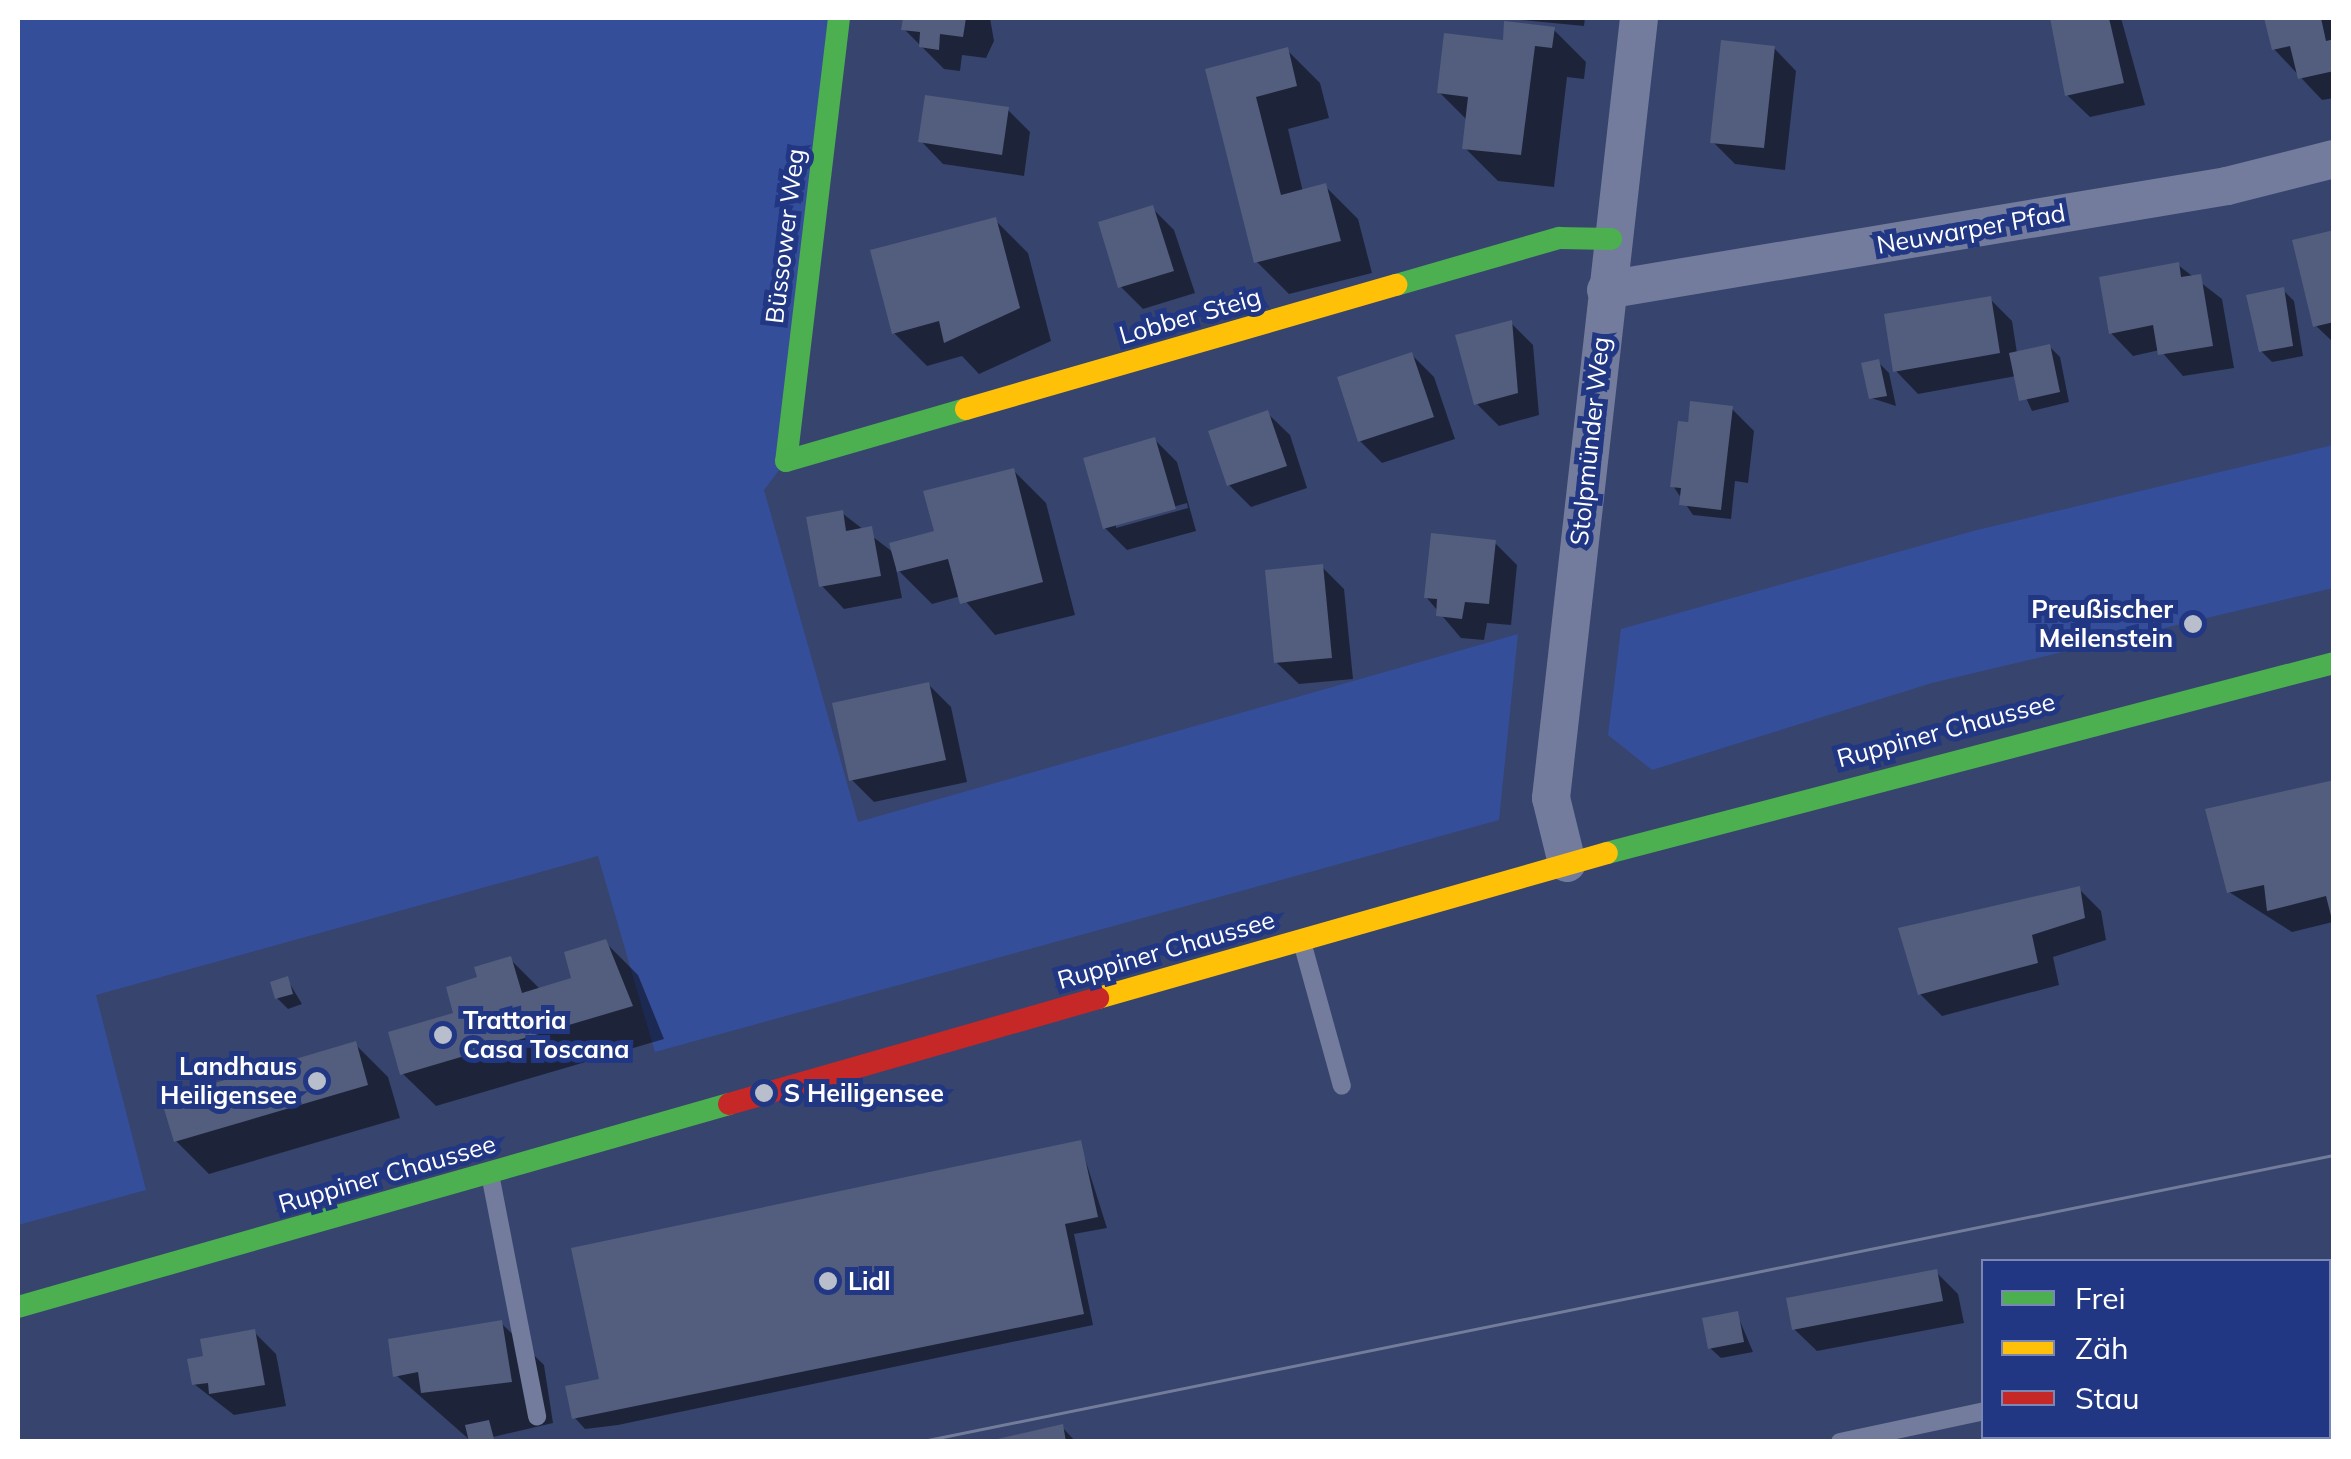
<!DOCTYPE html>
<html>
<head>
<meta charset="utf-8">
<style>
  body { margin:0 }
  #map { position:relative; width:2351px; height:1459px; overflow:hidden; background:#37446e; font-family:Mulish,sans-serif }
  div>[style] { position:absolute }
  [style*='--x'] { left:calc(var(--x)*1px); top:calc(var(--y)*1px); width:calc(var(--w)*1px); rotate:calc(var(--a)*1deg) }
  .green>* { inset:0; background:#354e9a }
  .shadow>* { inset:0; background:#0007 }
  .building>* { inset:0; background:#535d7e }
  .lane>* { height:18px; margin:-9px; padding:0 9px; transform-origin:9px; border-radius:9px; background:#737c9c }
  .street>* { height:38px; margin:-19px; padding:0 19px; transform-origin:19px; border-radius:19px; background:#737c9c }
  .fast>* { height:22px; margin:-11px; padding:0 11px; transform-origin:11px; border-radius:11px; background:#4caf50 }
  .slow>* { height:22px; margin:-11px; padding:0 11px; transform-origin:11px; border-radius:11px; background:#ffc107 }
  .jam>* { height:22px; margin:-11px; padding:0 11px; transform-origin:11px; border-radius:11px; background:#c62828 }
  .tram>* { height:2.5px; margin:-1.25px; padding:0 1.25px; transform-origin:1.25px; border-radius:1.25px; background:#737d9b }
  .dots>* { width:28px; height:28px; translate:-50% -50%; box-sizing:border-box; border:5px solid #213784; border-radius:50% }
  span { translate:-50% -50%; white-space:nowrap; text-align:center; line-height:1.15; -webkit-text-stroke:10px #213784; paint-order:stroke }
  .street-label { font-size:25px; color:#fff }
  .poi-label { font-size:25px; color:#fff; font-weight:700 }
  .right { translate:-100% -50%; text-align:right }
  .left { translate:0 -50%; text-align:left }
  .frame { position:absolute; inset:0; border:20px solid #fff; pointer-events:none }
  .legend { position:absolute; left:1981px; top:1259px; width:350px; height:180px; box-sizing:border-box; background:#213784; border:2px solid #7a87b5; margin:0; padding:12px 18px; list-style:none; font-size:30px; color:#fff }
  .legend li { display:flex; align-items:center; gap:20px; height:50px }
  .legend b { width:50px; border:2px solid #7a87b5 }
</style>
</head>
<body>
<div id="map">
  <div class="green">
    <i style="clip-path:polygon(18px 18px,839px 18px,786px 461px,764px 490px,858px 822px,1518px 634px,1499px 820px,655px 1052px,598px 856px,96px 995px,146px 1190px,18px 1225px)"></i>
    <i style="clip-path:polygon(2333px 445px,2333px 588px,1932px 683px,1652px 770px,1608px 735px,1621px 629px,1977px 530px)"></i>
  </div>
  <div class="shadow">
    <i style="clip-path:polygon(905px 18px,990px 18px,994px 41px,986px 58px,962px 55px,960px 71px,944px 69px,904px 29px)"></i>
    <i style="clip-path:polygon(1501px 18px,1585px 18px,1584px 26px)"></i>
    <i style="clip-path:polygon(2052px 18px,2121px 18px,2145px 105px,2090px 117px,2067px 95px)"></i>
    <i style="clip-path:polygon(2266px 18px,2334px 18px,2334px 98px,2322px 100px,2274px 49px)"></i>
    <i style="clip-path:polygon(1553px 29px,1586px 62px,1584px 79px,1567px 77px,1554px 187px,1498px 181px,1465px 148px,1468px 121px,1439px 92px,1505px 42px)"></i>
    <i style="clip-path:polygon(1774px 48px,1796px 71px,1785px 170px,1735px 164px,1713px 142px)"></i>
    <i style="clip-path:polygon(1287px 50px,1320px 83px,1329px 118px,1288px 129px,1303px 192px,1325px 186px,1358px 219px,1372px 273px,1289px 294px,1256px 261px,1208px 70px)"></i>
    <i style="clip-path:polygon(1008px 110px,1030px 132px,1024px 176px,943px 164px,921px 141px)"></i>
    <i style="clip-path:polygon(1152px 208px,1174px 230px,1195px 293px,1143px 309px,1121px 287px)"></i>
    <i style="clip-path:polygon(995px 220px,1028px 253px,1051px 341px,979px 374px,962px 356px,927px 366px,894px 333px)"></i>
    <i style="clip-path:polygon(2334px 232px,2334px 343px,2315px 325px)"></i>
    <i style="clip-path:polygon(2178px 265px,2222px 299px,2234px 368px,2183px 376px,2160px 350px,2133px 356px,2111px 333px)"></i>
    <i style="clip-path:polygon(2283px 290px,2294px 301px,2303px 356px,2272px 362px,2261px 351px)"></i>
    <i style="clip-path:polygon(1990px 299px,2012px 321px,2017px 353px,2049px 346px,2060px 357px,2069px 402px,2032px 411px,2016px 376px,1918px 394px,1896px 371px)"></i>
    <i style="clip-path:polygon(1511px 323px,1533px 345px,1539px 415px,1499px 426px,1477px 404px)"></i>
    <i style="clip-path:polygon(1412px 355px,1434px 377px,1455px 439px,1382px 463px,1360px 441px)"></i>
    <i style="clip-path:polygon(1878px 362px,1889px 373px,1896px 406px,1871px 398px)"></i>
    <i style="clip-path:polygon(1692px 404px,1732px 409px,1754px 431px,1748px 483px,1735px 481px,1731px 519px,1693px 515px,1673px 486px)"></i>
    <i style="clip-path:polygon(1267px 413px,1290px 435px,1307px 488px,1251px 507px,1229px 485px)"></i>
    <i style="clip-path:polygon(evenodd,1155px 440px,1177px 462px,1196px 531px,1127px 550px,1105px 528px,1155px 440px,1187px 503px,1188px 508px,1116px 528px,1116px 523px,1187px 503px)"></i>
    <i style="clip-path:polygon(1014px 471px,1046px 503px,1075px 615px,995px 635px,961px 596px,932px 604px,896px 568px,902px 598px,844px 609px,822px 586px,842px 513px,894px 553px,937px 532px)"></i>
    <i style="clip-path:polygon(1495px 543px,1517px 565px,1511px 625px,1487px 623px,1484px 640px,1461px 638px,1426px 597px)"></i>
    <i style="clip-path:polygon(1322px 567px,1344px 589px,1353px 679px,1299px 684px,1276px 662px)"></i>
    <i style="clip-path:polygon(928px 684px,951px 707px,967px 782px,874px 802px,852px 780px)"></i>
    <i style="clip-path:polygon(2334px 782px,2333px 922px,2292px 932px,2229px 892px)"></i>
    <i style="clip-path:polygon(2079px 889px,2101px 911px,2106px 940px,2053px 957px,2059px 985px,1942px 1016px,1920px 994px,1901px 930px)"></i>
    <i style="clip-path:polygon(605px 942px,638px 975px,664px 1039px,436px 1106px,403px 1074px,481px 979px,510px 959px,541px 990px,574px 980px)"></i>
    <i style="clip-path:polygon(287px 979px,302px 1004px,288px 1009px,277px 998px)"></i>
    <i style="clip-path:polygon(355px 1044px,388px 1077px,400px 1118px,209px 1174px,176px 1141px)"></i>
    <i style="clip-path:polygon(1080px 1143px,1107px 1228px,1074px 1234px,1093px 1325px,618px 1425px,585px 1429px,575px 1418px,602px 1381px)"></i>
    <i style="clip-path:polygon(1936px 1272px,1958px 1294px,1964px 1323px,1817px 1351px,1794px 1329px)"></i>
    <i style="clip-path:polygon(1737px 1314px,1753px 1352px,1721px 1358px,1710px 1348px)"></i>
    <i style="clip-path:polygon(501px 1323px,544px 1365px,553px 1423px,472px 1442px,396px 1375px)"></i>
    <i style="clip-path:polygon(254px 1332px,276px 1354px,286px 1406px,234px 1415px,194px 1384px,206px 1358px)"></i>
    <i style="clip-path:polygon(1062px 1427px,1076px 1442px,993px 1442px)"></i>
    <i style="clip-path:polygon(2074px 1436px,2306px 1436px,2308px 1442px,2053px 1442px)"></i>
  </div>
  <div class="building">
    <i style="clip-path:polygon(903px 18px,966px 18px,963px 37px,940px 34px,939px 50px,919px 47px,920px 32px,901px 30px)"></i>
    <i style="clip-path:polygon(2050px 18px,2109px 18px,2124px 83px,2065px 96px)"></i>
    <i style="clip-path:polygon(2264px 18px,2321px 18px,2326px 41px,2334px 39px,2334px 71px,2298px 79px,2290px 46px,2272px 50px)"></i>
    <i style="clip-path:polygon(1504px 21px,1555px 27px,1552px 48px,1535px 46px,1521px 155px,1462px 149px,1468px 97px,1437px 93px,1444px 33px,1503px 40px)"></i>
    <i style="clip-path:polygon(1721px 40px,1775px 46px,1764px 148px,1710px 143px)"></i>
    <i style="clip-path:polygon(1288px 47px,1297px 86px,1256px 97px,1281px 195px,1326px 183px,1341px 241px,1254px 263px,1205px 69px)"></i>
    <i style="clip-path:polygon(925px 95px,1009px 107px,1002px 155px,918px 142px)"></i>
    <i style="clip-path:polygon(1153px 205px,1174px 271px,1118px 288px,1098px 222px)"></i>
    <i style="clip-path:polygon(996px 217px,1020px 308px,944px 343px,939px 321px,892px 334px,870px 250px)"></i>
    <i style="clip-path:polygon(2334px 230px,2334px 322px,2313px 327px,2292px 240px)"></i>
    <i style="clip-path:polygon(2179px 262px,2181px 277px,2201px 274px,2213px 346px,2158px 355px,2153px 325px,2109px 334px,2099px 277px)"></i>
    <i style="clip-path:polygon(2284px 287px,2293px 346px,2259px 352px,2246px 295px)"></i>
    <i style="clip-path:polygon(1991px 296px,2000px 353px,1893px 372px,1884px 314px)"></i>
    <i style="clip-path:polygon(1512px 320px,1518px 393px,1474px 405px,1455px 335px)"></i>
    <i style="clip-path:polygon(2050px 344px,2060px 392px,2019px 401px,2009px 353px)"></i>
    <i style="clip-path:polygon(1412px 352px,1434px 417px,1358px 442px,1337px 377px)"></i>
    <i style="clip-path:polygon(1879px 359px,1887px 396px,1869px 399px,1861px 363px)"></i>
    <i style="clip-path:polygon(1690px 401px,1733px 406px,1721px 510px,1679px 505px,1681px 488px,1670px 487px,1678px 421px,1688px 422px)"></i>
    <i style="clip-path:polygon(1268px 410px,1287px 466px,1227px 486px,1208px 431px)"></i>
    <i style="clip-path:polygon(1155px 437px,1176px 509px,1103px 529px,1083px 458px)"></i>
    <i style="clip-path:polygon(1014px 468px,1043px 582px,960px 604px,948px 559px,897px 572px,889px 543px,934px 531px,923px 491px)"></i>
    <i style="clip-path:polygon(843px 510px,846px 531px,872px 526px,881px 576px,819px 587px,806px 517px)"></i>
    <i style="clip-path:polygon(1431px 533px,1496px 540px,1489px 604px,1465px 602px,1462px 619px,1436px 616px,1437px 599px,1424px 598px)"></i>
    <i style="clip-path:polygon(1323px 564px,1332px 658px,1274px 663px,1265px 570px)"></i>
    <i style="clip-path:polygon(929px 682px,946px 760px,849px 781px,832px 703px)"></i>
    <i style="clip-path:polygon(2334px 780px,2334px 928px,2326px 896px,2267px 911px,2264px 885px,2227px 893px,2205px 809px)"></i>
    <i style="clip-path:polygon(2080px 886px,2085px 918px,2032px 935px,2038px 963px,1918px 995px,1898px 928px)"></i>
    <i style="clip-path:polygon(606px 939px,633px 1006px,400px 1075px,388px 1032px,453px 1013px,446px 987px,477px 977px,474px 967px,511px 956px,522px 993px,571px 978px,564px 952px)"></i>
    <i style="clip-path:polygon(288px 976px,293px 994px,275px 999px,270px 982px)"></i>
    <i style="clip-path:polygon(356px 1041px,368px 1085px,174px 1142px,161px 1099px)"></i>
    <i style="clip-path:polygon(1081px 1140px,1098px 1217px,1065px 1224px,1084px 1314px,572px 1419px,565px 1386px,599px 1379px,571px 1248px)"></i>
    <i style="clip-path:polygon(1937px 1269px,1943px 1301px,1792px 1330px,1786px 1298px)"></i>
    <i style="clip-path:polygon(1738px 1311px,1744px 1342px,1708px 1349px,1702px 1318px)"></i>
    <i style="clip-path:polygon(502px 1320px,512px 1382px,421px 1393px,418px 1372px,393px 1377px,388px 1339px)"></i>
    <i style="clip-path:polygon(255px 1329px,265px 1385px,209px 1394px,208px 1383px,192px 1385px,187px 1359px,203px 1356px,200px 1339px)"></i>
    <i style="clip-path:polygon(489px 1420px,494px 1439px,469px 1442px,465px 1425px)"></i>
    <i style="clip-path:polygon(1063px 1424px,1066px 1442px,993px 1442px,993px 1440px)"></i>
    <i style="clip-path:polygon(2064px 1436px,2270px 1436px,2270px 1438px,2049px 1442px)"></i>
  </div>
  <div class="lane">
    <i style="--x:1302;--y:942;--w:149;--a:74.5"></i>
    <i style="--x:490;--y:1174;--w:247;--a:79"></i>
    <i style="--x:2328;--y:1326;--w:6;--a:-9"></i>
    <i style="--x:1840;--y:1442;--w:147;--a:-12.1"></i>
  </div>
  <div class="street">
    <i style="--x:1606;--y:290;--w:630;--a:-9.51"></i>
    <i style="--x:2227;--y:186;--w:110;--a:-14.2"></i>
    <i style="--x:1567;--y:863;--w:67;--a:-103.8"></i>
    <i style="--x:1551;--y:798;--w:785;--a:-83.56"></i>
  </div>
  <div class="fast">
    <i style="--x:839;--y:18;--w:446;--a:96.8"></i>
    <i style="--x:786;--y:461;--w:187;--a:-16.1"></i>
    <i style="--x:1396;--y:285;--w:170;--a:-16.1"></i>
    <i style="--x:1559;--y:238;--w:52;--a:1.1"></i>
    <i style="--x:1607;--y:853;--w:751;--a:-14.65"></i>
    <i style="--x:18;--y:1307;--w:739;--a:-15.93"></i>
  </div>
  <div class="slow">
    <i style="--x:966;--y:409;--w:448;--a:-16.1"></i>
    <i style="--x:1098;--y:998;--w:529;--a:-15.9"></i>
  </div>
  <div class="jam">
    <i style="--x:729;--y:1104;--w:384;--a:-16"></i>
  </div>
  <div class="tram">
    <i style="--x:918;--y:1442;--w:1445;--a:-11.46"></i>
  </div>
  <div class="dots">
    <i style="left:2193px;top:624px;background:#b9becc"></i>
    <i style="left:443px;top:1035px;background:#b9becc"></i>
    <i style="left:317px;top:1081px;background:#b9becc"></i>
    <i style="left:764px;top:1093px;background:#b9becc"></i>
    <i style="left:828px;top:1281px;background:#b9becc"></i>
  </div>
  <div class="street-label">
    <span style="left:1971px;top:229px;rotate:-10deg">Neuwarper Pfad</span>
    <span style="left:785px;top:236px;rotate:-83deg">Büssower Weg</span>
    <span style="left:1190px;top:316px;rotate:-16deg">Lobber Steig</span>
    <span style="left:1590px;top:441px;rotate:-84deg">Stolpmünder Weg</span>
    <span style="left:1946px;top:730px;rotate:-15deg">Ruppiner Chaussee</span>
    <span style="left:1166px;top:950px;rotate:-16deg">Ruppiner Chaussee</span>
    <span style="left:387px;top:1174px;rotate:-16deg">Ruppiner Chaussee</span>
  </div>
  <div class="poi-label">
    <span class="right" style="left:2173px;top:624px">Preußischer<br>Meilenstein</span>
    <span class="left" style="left:463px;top:1035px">Trattoria<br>Casa Toscana</span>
    <span class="right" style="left:297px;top:1081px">Landhaus<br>Heiligensee</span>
    <span class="left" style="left:784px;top:1093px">S Heiligensee</span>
    <span class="left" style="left:848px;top:1281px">Lidl</span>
  </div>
  <div class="frame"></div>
  <ul class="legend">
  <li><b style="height:12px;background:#4caf50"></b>Frei</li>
  <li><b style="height:12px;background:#ffc107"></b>Zäh</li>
  <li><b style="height:12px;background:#c62828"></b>Stau</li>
  </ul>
</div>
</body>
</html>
